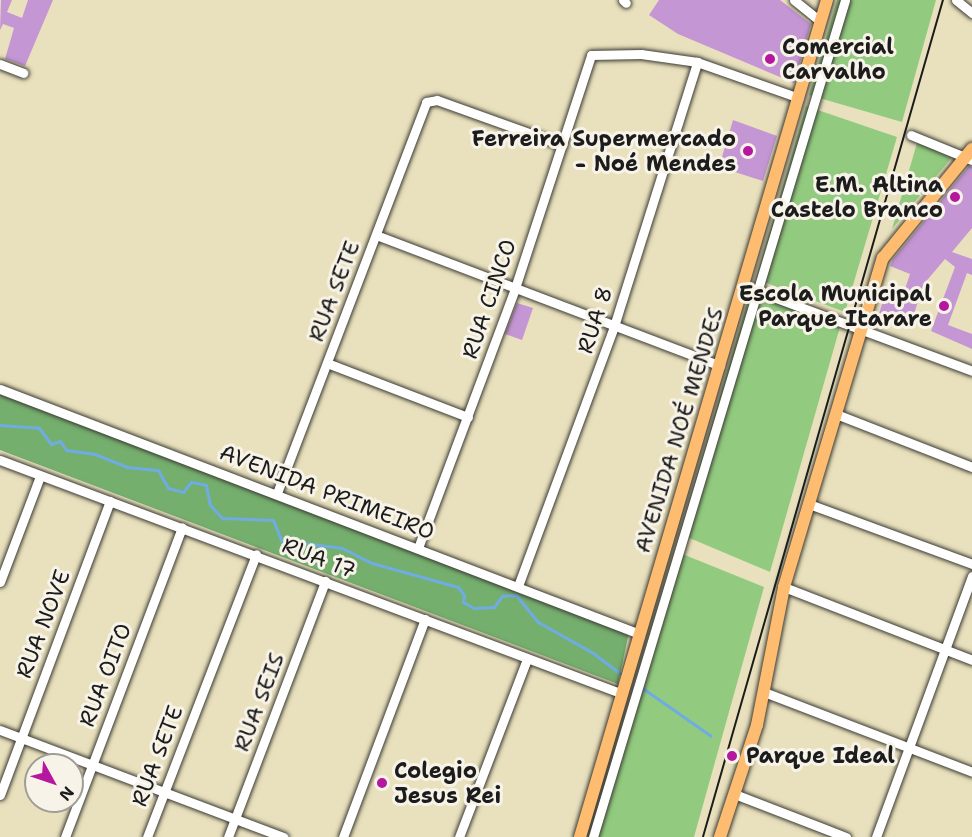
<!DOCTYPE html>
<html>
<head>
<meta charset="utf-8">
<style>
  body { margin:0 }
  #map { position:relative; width:972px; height:837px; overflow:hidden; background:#e9e1bd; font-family:"Shantell Sans",sans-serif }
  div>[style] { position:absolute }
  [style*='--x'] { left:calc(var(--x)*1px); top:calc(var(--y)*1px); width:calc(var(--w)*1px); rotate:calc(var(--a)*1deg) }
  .green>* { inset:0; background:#92cb7f }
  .forest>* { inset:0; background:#75af6e }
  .stream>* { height:3px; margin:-1.5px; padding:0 1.5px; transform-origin:1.5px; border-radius:1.5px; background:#6face1 }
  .building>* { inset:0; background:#c496d3 }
  .roads { filter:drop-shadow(0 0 2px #3b3a34) drop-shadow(0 0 2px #3b3a34) }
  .minor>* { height:9px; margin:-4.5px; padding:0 4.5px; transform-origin:4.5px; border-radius:4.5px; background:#fff }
  .major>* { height:12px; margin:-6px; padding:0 6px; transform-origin:6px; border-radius:6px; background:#fdbc6f }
  .tram>* { height:1.5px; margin:-0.75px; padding:0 0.75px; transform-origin:0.75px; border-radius:0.75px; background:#1c1c1c }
  .dots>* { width:16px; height:16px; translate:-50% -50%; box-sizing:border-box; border:3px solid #f7f3e8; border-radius:50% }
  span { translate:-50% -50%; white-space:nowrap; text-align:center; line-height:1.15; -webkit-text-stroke:6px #f7f3e8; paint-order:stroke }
  .poi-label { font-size:22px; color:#1c1c1c; font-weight:700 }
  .left { translate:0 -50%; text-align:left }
  .right { translate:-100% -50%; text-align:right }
  .street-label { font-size:22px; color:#1c1c1c }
  .north { position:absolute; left:24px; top:753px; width:60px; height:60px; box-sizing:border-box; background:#f7f3e8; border:2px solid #9f9d96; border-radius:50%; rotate:130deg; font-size:16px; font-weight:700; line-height:24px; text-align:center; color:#1c1c1c }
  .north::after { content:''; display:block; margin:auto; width:21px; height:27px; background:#b5179e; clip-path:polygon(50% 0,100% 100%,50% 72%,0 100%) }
</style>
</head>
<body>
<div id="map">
  <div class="green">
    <i style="clip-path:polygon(837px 0,936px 0,902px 122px,809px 95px)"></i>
    <i style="clip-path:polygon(806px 106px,897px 137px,845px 312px,756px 279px)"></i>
    <i style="clip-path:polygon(917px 143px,953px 156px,892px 229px)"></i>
    <i style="clip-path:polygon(750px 293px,840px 327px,770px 572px,680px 534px)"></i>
    <i style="clip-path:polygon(675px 551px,764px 587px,694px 837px,590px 837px)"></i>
  </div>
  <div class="forest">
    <i style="clip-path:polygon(0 393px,629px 632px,618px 684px,0 450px)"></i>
  </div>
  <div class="stream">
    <i style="--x:0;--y:425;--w:39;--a:4"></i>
    <i style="--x:39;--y:428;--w:20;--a:53"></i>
    <i style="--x:51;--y:444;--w:9;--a:-18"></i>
    <i style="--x:60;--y:441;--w:11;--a:56"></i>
    <i style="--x:66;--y:450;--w:29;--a:8"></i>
    <i style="--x:95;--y:454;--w:35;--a:22"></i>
    <i style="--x:127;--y:467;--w:31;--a:6"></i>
    <i style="--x:158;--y:470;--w:21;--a:61"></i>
    <i style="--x:168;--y:488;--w:16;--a:15"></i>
    <i style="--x:183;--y:492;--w:13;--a:-51"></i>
    <i style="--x:191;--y:482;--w:15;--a:11"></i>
    <i style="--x:206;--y:485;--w:20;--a:79"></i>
    <i style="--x:210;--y:505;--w:18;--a:47"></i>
    <i style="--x:222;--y:518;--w:51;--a:2.2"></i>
    <i style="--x:273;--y:520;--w:22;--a:68"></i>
    <i style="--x:281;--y:540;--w:62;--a:7.5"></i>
    <i style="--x:342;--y:548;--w:34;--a:27"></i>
    <i style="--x:372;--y:563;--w:89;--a:15.6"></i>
    <i style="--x:458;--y:587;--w:10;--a:53"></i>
    <i style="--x:464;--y:595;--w:7;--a:98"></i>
    <i style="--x:463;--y:602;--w:13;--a:29"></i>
    <i style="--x:474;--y:608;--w:20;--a:-3"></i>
    <i style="--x:494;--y:607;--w:14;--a:-54"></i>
    <i style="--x:502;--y:596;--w:14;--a:-4"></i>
    <i style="--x:516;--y:595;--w:35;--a:51"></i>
    <i style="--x:538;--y:622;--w:63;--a:29.4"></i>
    <i style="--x:593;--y:653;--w:34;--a:37"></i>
    <i style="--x:641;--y:687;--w:85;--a:35"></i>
  </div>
  <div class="building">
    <i style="clip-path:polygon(1px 0,12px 0,7px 12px,22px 18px,28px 0,53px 0,25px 66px,5px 59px,14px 28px,3px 24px,0 30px)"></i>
    <i style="clip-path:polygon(659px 0,780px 0,811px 24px,794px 83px,678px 34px,649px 15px)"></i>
    <i style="clip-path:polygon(733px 120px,777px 136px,763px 181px,719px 167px)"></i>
    <i style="clip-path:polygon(969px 166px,972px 167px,972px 228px,952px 252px,972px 259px,972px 275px,967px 273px,948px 325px,972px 334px,972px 349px,931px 331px,955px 267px,945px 259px,923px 285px,910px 327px,878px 317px,884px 298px,890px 300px,893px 290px,905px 289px,910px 274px,890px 266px,893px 259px)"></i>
    <i style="clip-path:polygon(517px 303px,533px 308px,522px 340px,505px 334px)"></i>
  </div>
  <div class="roads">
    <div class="minor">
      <i style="--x:623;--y:0;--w:4;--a:45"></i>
      <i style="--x:794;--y:0;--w:33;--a:39"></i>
      <i style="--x:956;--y:0;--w:21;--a:39"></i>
      <i style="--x:0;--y:64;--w:25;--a:21"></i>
      <i style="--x:911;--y:135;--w:66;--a:22.3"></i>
      <i style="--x:376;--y:235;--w:368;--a:20.8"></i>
      <i style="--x:744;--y:286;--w:243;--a:20.4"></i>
      <i style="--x:327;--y:363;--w:151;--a:21"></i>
      <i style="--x:0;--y:389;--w:685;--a:20.95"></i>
      <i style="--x:836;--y:414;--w:146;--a:21.3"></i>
      <i style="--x:0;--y:460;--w:665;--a:20.59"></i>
      <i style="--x:277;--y:493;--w:418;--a:-69.1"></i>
      <i style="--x:426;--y:102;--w:11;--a:-10"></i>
      <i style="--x:437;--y:100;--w:133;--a:19.8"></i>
      <i style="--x:809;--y:504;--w:174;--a:20.2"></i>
      <i style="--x:418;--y:548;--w:278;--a:-69.5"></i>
      <i style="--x:515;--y:288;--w:245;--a:-71.9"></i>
      <i style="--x:591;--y:55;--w:50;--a:-1.1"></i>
      <i style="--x:641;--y:54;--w:57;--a:8.1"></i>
      <i style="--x:697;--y:62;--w:108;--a:19.4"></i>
      <i style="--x:0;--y:582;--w:113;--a:-69.3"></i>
      <i style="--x:518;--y:586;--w:277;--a:-69.7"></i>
      <i style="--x:614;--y:326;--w:277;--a:-72.5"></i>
      <i style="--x:784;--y:587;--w:202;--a:21.2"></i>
      <i style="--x:764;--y:692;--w:223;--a:21"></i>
      <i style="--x:0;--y:730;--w:303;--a:20.7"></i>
      <i style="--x:0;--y:795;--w:314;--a:-69.5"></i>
      <i style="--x:737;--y:795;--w:117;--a:21.1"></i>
      <i style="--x:65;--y:837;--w:331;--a:-69.3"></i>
      <i style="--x:147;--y:837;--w:303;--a:-68.9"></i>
      <i style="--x:228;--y:837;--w:274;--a:-69.2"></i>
      <i style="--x:343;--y:837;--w:233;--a:-69.4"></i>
      <i style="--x:459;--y:837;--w:191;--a:-69.1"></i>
      <i style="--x:593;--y:837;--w:874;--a:-73.24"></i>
      <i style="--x:876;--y:837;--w:278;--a:-69.8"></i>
    </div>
    <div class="major">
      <i style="--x:580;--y:837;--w:873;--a:-73.56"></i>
      <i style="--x:720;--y:837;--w:118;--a:-71.7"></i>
      <i style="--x:757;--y:725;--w:141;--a:-78.9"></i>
      <i style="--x:784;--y:587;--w:344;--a:-73.3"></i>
      <i style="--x:883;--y:258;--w:141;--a:-50.8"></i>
    </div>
  </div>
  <div class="tram">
    <i style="--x:703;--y:837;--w:871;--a:-74"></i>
  </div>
  <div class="dots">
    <i style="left:770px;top:59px;background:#b5179e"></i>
    <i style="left:748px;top:151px;background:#b5179e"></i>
    <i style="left:955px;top:197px;background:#b5179e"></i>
    <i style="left:944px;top:306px;background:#b5179e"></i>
    <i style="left:732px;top:756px;background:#b5179e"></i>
    <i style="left:382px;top:783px;background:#b5179e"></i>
  </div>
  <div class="poi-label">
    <span class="left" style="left:782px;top:59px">Comercial<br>Carvalho</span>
    <span class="right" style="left:736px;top:151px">Ferreira Supermercado<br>- Noé Mendes</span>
    <span class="right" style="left:943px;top:197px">E.M. Altina<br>Castelo Branco</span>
    <span class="right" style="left:932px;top:306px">Escola Municipal<br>Parque Itarare</span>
    <span class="left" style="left:746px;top:756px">Parque Ideal</span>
    <span class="left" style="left:394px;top:783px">Colegio<br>Jesus Rei</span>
  </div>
  <div class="street-label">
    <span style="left:334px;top:291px;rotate:-69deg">RUA SETE</span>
    <span style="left:489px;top:299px;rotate:-71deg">RUA CINCO</span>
    <span style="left:595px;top:320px;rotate:-72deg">RUA 8</span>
    <span style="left:679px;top:430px;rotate:-73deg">AVENIDA NOÉ MENDES</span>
    <span style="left:327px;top:492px;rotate:21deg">AVENIDA PRIMEIRO</span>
    <span style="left:319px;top:558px;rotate:21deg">RUA 17</span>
    <span style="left:43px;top:624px;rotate:-69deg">RUA NOVE</span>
    <span style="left:105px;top:675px;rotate:-69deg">RUA OITO</span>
    <span style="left:259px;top:702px;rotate:-69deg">RUA SEIS</span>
    <span style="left:157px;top:756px;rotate:-69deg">RUA SETE</span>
  </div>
  <div class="north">N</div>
</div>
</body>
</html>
